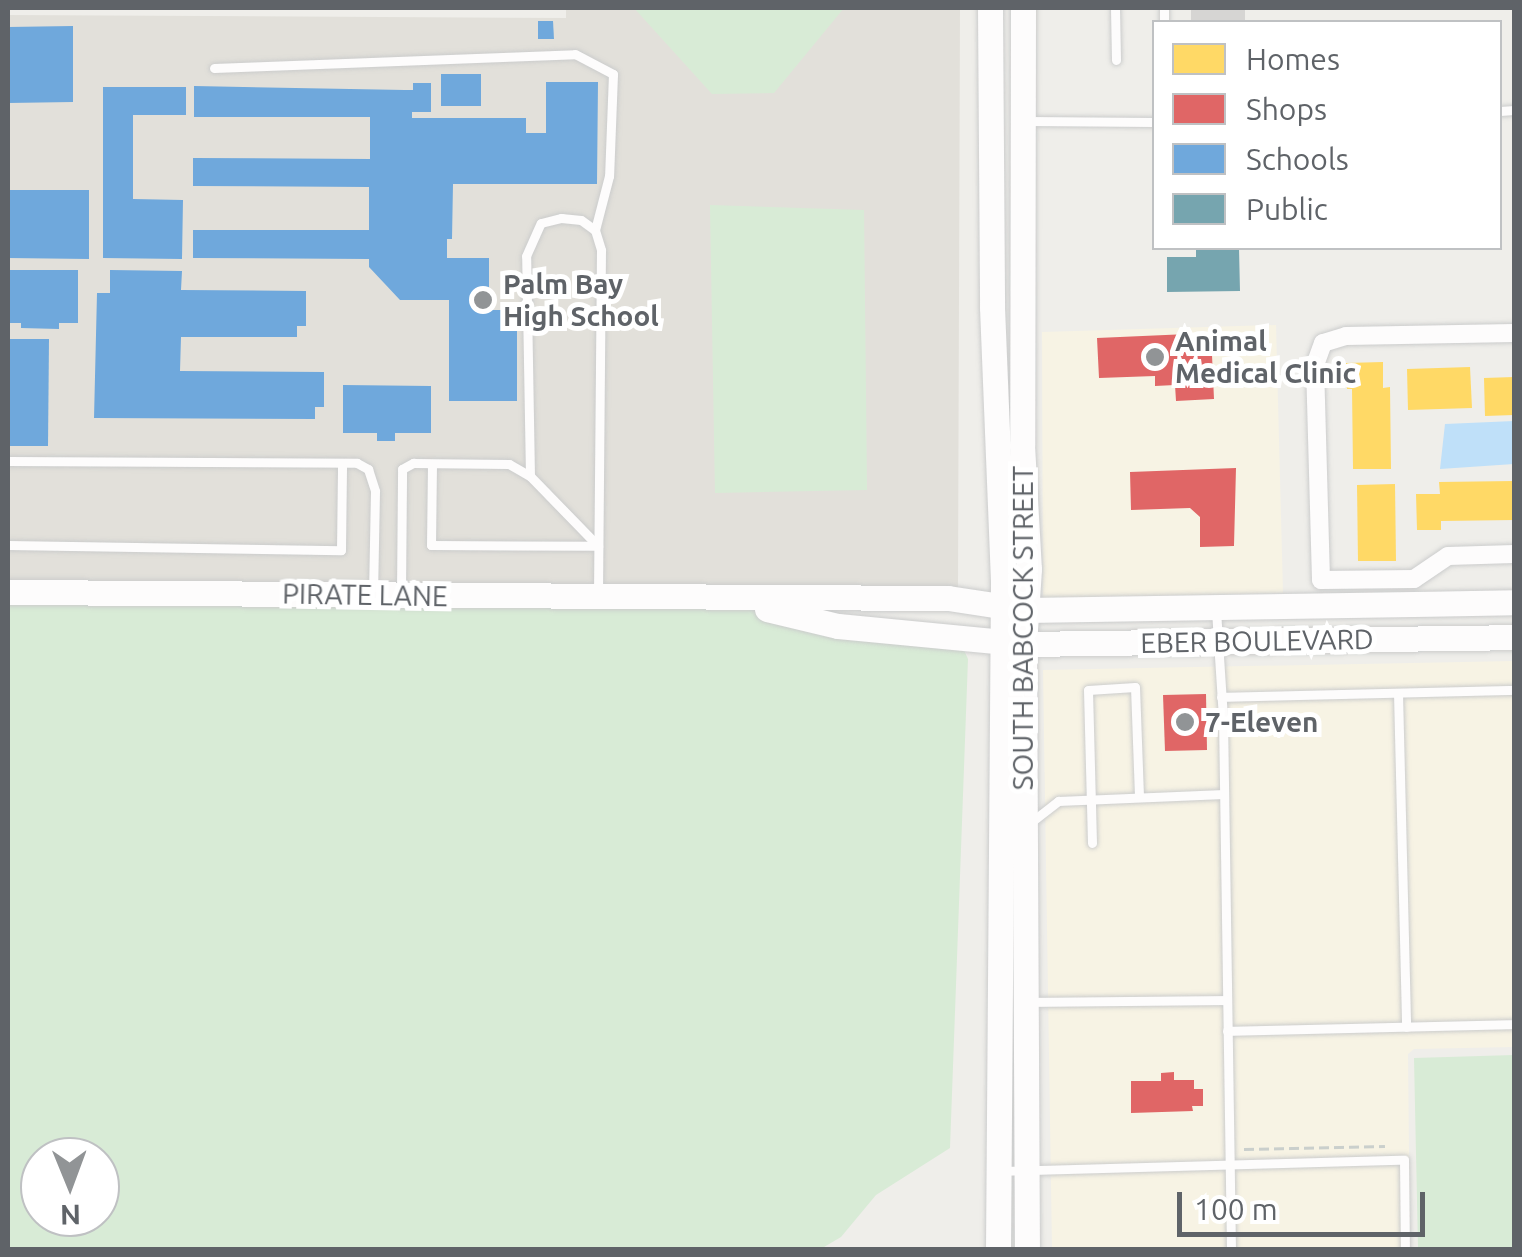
<!DOCTYPE html>
<html>
<head>
<meta charset="utf-8">
<style>
  body { margin:0 }
  #map { position:relative; width:1522px; height:1257px; overflow:hidden; background:#efeeea; font-family:Ubuntu,sans-serif }
  div>[style] { position:absolute }
  [style*='--x'] { left:calc(var(--x)*1px); top:calc(var(--y)*1px); width:calc(var(--w)*1px); rotate:calc(var(--a)*1deg) }
  .commercial>* { inset:0; background:#f7f3e4 }
  .education>* { inset:0; background:#e2e0da }
  .green>* { inset:0; background:#d8ebd6 }
  .water>* { inset:0; background:#bfe0f9 }
  .homes>* { inset:0; background:#ffd966 }
  .shops>* { inset:0; background:#e06666 }
  .schools>* { inset:0; background:#6fa8dc }
  .public>* { inset:0; background:#76a5af }
  .building>* { inset:0; background:#d6d5d3 }
  .path>* { height:2.5px; margin-top:-1.25px; transform-origin:0; background:repeating-linear-gradient(90deg,#cacfcc 0 10px,transparent 0 15px) }
  .roads { filter:drop-shadow(0 0 2px #cbcccc) drop-shadow(0 0 2px #cbcccc) }
  .lane>* { height:9px; margin:-4.5px; padding:0 4.5px; transform-origin:4.5px; border-radius:4.5px; background:#fdfcfc }
  .street>* { height:18px; margin:-9px; padding:0 9px; transform-origin:9px; border-radius:9px; background:#fdfcfc }
  .secondary>* { height:25px; margin:-12.5px; padding:0 12.5px; transform-origin:12.5px; border-radius:12.5px; background:#fdfcfc }
  .dots>* { width:28px; height:28px; translate:-50% -50%; box-sizing:border-box; border:5px solid #fff; border-radius:50% }
  span { translate:-50% -50%; white-space:nowrap; text-align:center; line-height:1.15; -webkit-text-stroke:10px #fff; paint-order:stroke }
  .poi-label { font-size:28px; color:#5f6368; font-weight:700 }
  .left { translate:0 -50%; text-align:left }
  .street-label { font-size:28px; color:#5f6368 }
  .frame { position:absolute; inset:0; border:10px solid #5f6368; pointer-events:none }
  .legend { position:absolute; left:1152px; top:20px; width:350px; height:230px; box-sizing:border-box; background:#fff; border:2px solid #bfc1c3; margin:0; padding:12px 18px; list-style:none; font-size:30px; color:#5f6368 }
  .legend li { display:flex; align-items:center; gap:20px; height:50px }
  .legend b { width:50px; border:2px solid #bfc1c3 }
  .north { position:absolute; left:20px; top:1137px; width:100px; height:100px; box-sizing:border-box; background:#fff; border:2px solid #bfc1c3; border-radius:50%; rotate:179deg; font-size:28px; font-weight:700; line-height:40px; text-align:center; color:#5f6368 }
  .north::after { content:''; display:block; margin:auto; width:35px; height:45px; background:#919496; clip-path:polygon(50% 0,100% 100%,50% 72%,0 100%) }
  .scale { position:absolute; left:1177px; top:1192px; width:248px; height:45px; box-sizing:border-box; border:5px solid #5f6368; border-top:0; padding-left:12px; font-size:30px; line-height:35px; white-space:nowrap; color:#5f6368; -webkit-text-stroke:8px #fff; paint-order:stroke }
</style>
</head>
<body>
<div id="map">
  <div class="commercial">
    <i style="clip-path:polygon(1276px 325px,1283px 593px,1043px 598px,1042px 332px)"></i>
    <i style="clip-path:polygon(1514px 661px,1514px 1047px,1414px 1049px,1408px 1054px,1410px 1249px,1052px 1249px,1043px 670px)"></i>
  </div>
  <div class="education">
    <i style="clip-path:polygon(566px 8px,960px 8px,958px 588px,8px 581px,8px 15px,566px 18px)"></i>
  </div>
  <div class="green">
    <i style="clip-path:polygon(634px 8px,844px 8px,774px 93px,712px 94px)"></i>
    <i style="clip-path:polygon(710px 205px,864px 210px,867px 490px,715px 493px)"></i>
    <i style="clip-path:polygon(evenodd,8px 592px,723px 599px,958px 637px,968px 659px,950px 1148px,876px 1195px,841px 1237px,819px 1250px,8px 1250px,8px 592px,40px 1157px,100px 1157px,100px 1217px,40px 1217px,40px 1157px)"></i>
    <i style="clip-path:polygon(1514px 1055px,1514px 1249px,1418px 1249px,1414px 1058px)"></i>
  </div>
  <div class="water">
    <i style="clip-path:polygon(1514px 421px,1514px 464px,1440px 469px,1445px 424px)"></i>
  </div>
  <div class="homes">
    <i style="clip-path:polygon(1383px 362px,1383px 388px,1390px 387px,1391px 469px,1353px 469px,1352px 389px,1347px 389px,1346px 363px)"></i>
    <i style="clip-path:polygon(1470px 367px,1472px 408px,1408px 410px,1407px 369px)"></i>
    <i style="clip-path:polygon(1514px 377px,1514px 415px,1485px 416px,1484px 378px)"></i>
    <i style="clip-path:polygon(1514px 481px,1514px 520px,1441px 521px,1441px 530px,1417px 530px,1416px 494px,1440px 494px,1439px 482px)"></i>
    <i style="clip-path:polygon(1395px 484px,1396px 561px,1358px 561px,1357px 485px)"></i>
  </div>
  <div class="shops">
    <i style="clip-path:polygon(1211px 333px,1214px 399px,1176px 401px,1175px 385px,1155px 386px,1155px 376px,1099px 378px,1097px 338px)"></i>
    <i style="clip-path:polygon(1236px 468px,1234px 546px,1200px 547px,1200px 517px,1190px 508px,1131px 510px,1130px 472px)"></i>
    <i style="clip-path:polygon(1206px 694px,1207px 750px,1165px 751px,1163px 695px)"></i>
    <i style="clip-path:polygon(1174px 1072px,1174px 1080px,1194px 1080px,1194px 1089px,1203px 1089px,1203px 1106px,1192px 1106px,1193px 1111px,1131px 1113px,1131px 1081px,1161px 1081px,1161px 1073px)"></i>
  </div>
  <div class="schools">
    <i style="clip-path:polygon(538px 21px,553px 21px,554px 39px,538px 39px)"></i>
    <i style="clip-path:polygon(73px 26px,73px 102px,8px 103px,8px 27px)"></i>
    <i style="clip-path:polygon(441px 74px,481px 74px,481px 106px,441px 106px)"></i>
    <i style="clip-path:polygon(546px 82px,598px 82px,597px 184px,453px 184px,452px 239px,447px 239px,447px 258px,489px 258px,489px 310px,517px 310px,517px 401px,449px 401px,449px 300px,400px 300px,369px 267px,369px 259px,193px 258px,193px 230px,369px 230px,369px 187px,193px 186px,193px 158px,370px 159px,370px 117px,194px 117px,194px 86px,405px 90px,413px 90px,413px 83px,431px 83px,431px 112px,412px 112px,412px 118px,526px 118px,526px 133px,546px 133px)"></i>
    <i style="clip-path:polygon(103px 87px,186px 87px,186px 115px,133px 115px,133px 199px,183px 200px,182px 259px,103px 258px)"></i>
    <i style="clip-path:polygon(8px 190px,89px 190px,89px 259px,8px 258px)"></i>
    <i style="clip-path:polygon(8px 270px,78px 270px,78px 323px,59px 323px,59px 329px,21px 328px,21px 323px,8px 323px)"></i>
    <i style="clip-path:polygon(110px 270px,182px 271px,181px 290px,306px 291px,306px 326px,297px 326px,297px 337px,181px 337px,180px 371px,324px 372px,324px 407px,315px 407px,315px 419px,94px 418px,97px 293px,110px 293px)"></i>
    <i style="clip-path:polygon(8px 339px,49px 339px,48px 446px,8px 446px)"></i>
    <i style="clip-path:polygon(343px 385px,431px 386px,431px 433px,395px 433px,395px 441px,377px 441px,377px 433px,343px 433px)"></i>
  </div>
  <div class="public">
    <i style="clip-path:polygon(1196px 248px,1239px 248px,1240px 291px,1167px 292px,1167px 257px,1196px 257px)"></i>
  </div>
  <div class="building">
    <i style="clip-path:polygon(1191px 8px,1245px 8px,1245px 22px,1191px 22px)"></i>
  </div>
  <div class="path">
    <i style="--x:1244;--y:1149;--w:141;--a:-1.2"></i>
  </div>
  <div class="roads">
    <div class="lane">
      <i style="--x:1115;--y:8;--w:52;--a:88.9"></i>
      <i style="--x:1164;--y:8;--w:14;--a:90"></i>
      <i style="--x:214;--y:68;--w:361;--a:-2.2"></i>
      <i style="--x:575;--y:54;--w:43;--a:27.8"></i>
      <i style="--x:613;--y:74;--w:102;--a:92.2"></i>
      <i style="--x:609;--y:176;--w:56;--a:104.5"></i>
      <i style="--x:1500;--y:111;--w:14;--a:-4"></i>
      <i style="--x:1028;--y:121;--w:126;--a:0.5"></i>
      <i style="--x:8;--y:461;--w:349;--a:0.3"></i>
      <i style="--x:357;--y:463;--w:13;--a:29"></i>
      <i style="--x:368;--y:469;--w:23;--a:72"></i>
      <i style="--x:375;--y:491;--w:101;--a:91.1"></i>
      <i style="--x:432;--y:464;--w:81;--a:90.7"></i>
      <i style="--x:431;--y:545;--w:167;--a:0.3"></i>
      <i style="--x:530;--y:476;--w:220;--a:-91"></i>
      <i style="--x:526;--y:256;--w:36;--a:-66"></i>
      <i style="--x:541;--y:223;--w:21;--a:-14"></i>
      <i style="--x:561;--y:218;--w:20;--a:6"></i>
      <i style="--x:581;--y:220;--w:17;--a:36"></i>
      <i style="--x:595;--y:230;--w:21;--a:73"></i>
      <i style="--x:601;--y:250;--w:345;--a:90.5"></i>
      <i style="--x:8;--y:545;--w:333;--a:0.9"></i>
      <i style="--x:341;--y:550;--w:87;--a:-89.3"></i>
      <i style="--x:401;--y:593;--w:124;--a:-89.5"></i>
      <i style="--x:402;--y:469;--w:13;--a:-29"></i>
      <i style="--x:413;--y:463;--w:96;--a:0.6"></i>
      <i style="--x:509;--y:464;--w:24;--a:30"></i>
      <i style="--x:530;--y:476;--w:98;--a:45.8"></i>
      <i style="--x:1216;--y:610;--w:107;--a:86.3"></i>
      <i style="--x:1223;--y:717;--w:533;--a:89.14"></i>
      <i style="--x:1398;--y:693;--w:334;--a:88.6"></i>
      <i style="--x:1221;--y:697;--w:293;--a:-1.4"></i>
      <i style="--x:1030;--y:823;--w:36;--a:-38"></i>
      <i style="--x:1058;--y:801;--w:166;--a:-2.4"></i>
      <i style="--x:1092;--y:843;--w:153;--a:-91.5"></i>
      <i style="--x:1088;--y:690;--w:47;--a:-3.7"></i>
      <i style="--x:1135;--y:687;--w:108;--a:87.9"></i>
      <i style="--x:1029;--y:1002;--w:197;--a:-0.6"></i>
      <i style="--x:1227;--y:1031;--w:287;--a:-1.4"></i>
      <i style="--x:1000;--y:1171;--w:404;--a:-1.6"></i>
      <i style="--x:1404;--y:1160;--w:90;--a:89.4"></i>
    </div>
    <div class="street">
      <i style="--x:1514;--y:333;--w:168;--a:179"></i>
      <i style="--x:1346;--y:336;--w:24;--a:163"></i>
      <i style="--x:1323;--y:343;--w:23;--a:110"></i>
      <i style="--x:1315;--y:365;--w:215;--a:88.4"></i>
      <i style="--x:1321;--y:580;--w:93;--a:-0.6"></i>
      <i style="--x:1414;--y:579;--w:41;--a:-34.1"></i>
      <i style="--x:1448;--y:556;--w:66;--a:-1.7"></i>
    </div>
    <div class="secondary">
      <i style="--x:990;--y:8;--w:299;--a:89.6"></i>
      <i style="--x:992;--y:307;--w:276;--a:87.7"></i>
      <i style="--x:1003;--y:583;--w:667;--a:90.43"></i>
      <i style="--x:1023;--y:8;--w:437;--a:90.1"></i>
      <i style="--x:1022;--y:445;--w:124;--a:86.8"></i>
      <i style="--x:1029;--y:569;--w:75;--a:93.8"></i>
      <i style="--x:1024;--y:644;--w:606;--a:89.72"></i>
      <i style="--x:8;--y:592;--w:940;--a:0.37"></i>
      <i style="--x:948;--y:598;--w:79;--a:8.7"></i>
      <i style="--x:1026;--y:610;--w:488;--a:-0.9"></i>
      <i style="--x:767;--y:609;--w:73;--a:13.5"></i>
      <i style="--x:838;--y:626;--w:187;--a:5.5"></i>
      <i style="--x:1024;--y:644;--w:490;--a:-0.8"></i>
    </div>
  </div>
  <div class="dots">
    <i style="left:483px;top:300px;background:#919496"></i>
    <i style="left:1155px;top:357px;background:#919496"></i>
    <i style="left:1185px;top:722px;background:#919496"></i>
  </div>
  <div class="poi-label">
    <span class="left" style="left:503px;top:300px">Palm Bay<br>High School</span>
    <span class="left" style="left:1175px;top:357px">Animal<br>Medical Clinic</span>
    <span class="left" style="left:1205px;top:722px">7-Eleven</span>
  </div>
  <div class="street-label">
    <span style="left:365px;top:595px;rotate:1deg">PIRATE LANE</span>
    <span style="left:1023px;top:628px;rotate:-90deg">SOUTH BABCOCK STREET</span>
    <span style="left:1257px;top:641px;rotate:-1deg">EBER BOULEVARD</span>
  </div>
  <div class="frame"></div>
  <ul class="legend">
  <li><b style="height:28px;background:#ffd966"></b>Homes</li>
  <li><b style="height:28px;background:#e06666"></b>Shops</li>
  <li><b style="height:28px;background:#6fa8dc"></b>Schools</li>
  <li><b style="height:28px;background:#76a5af"></b>Public</li>
  </ul>
  <div class="north">N</div>
  <div class="scale">100 m</div>
</div>
</body>
</html>
